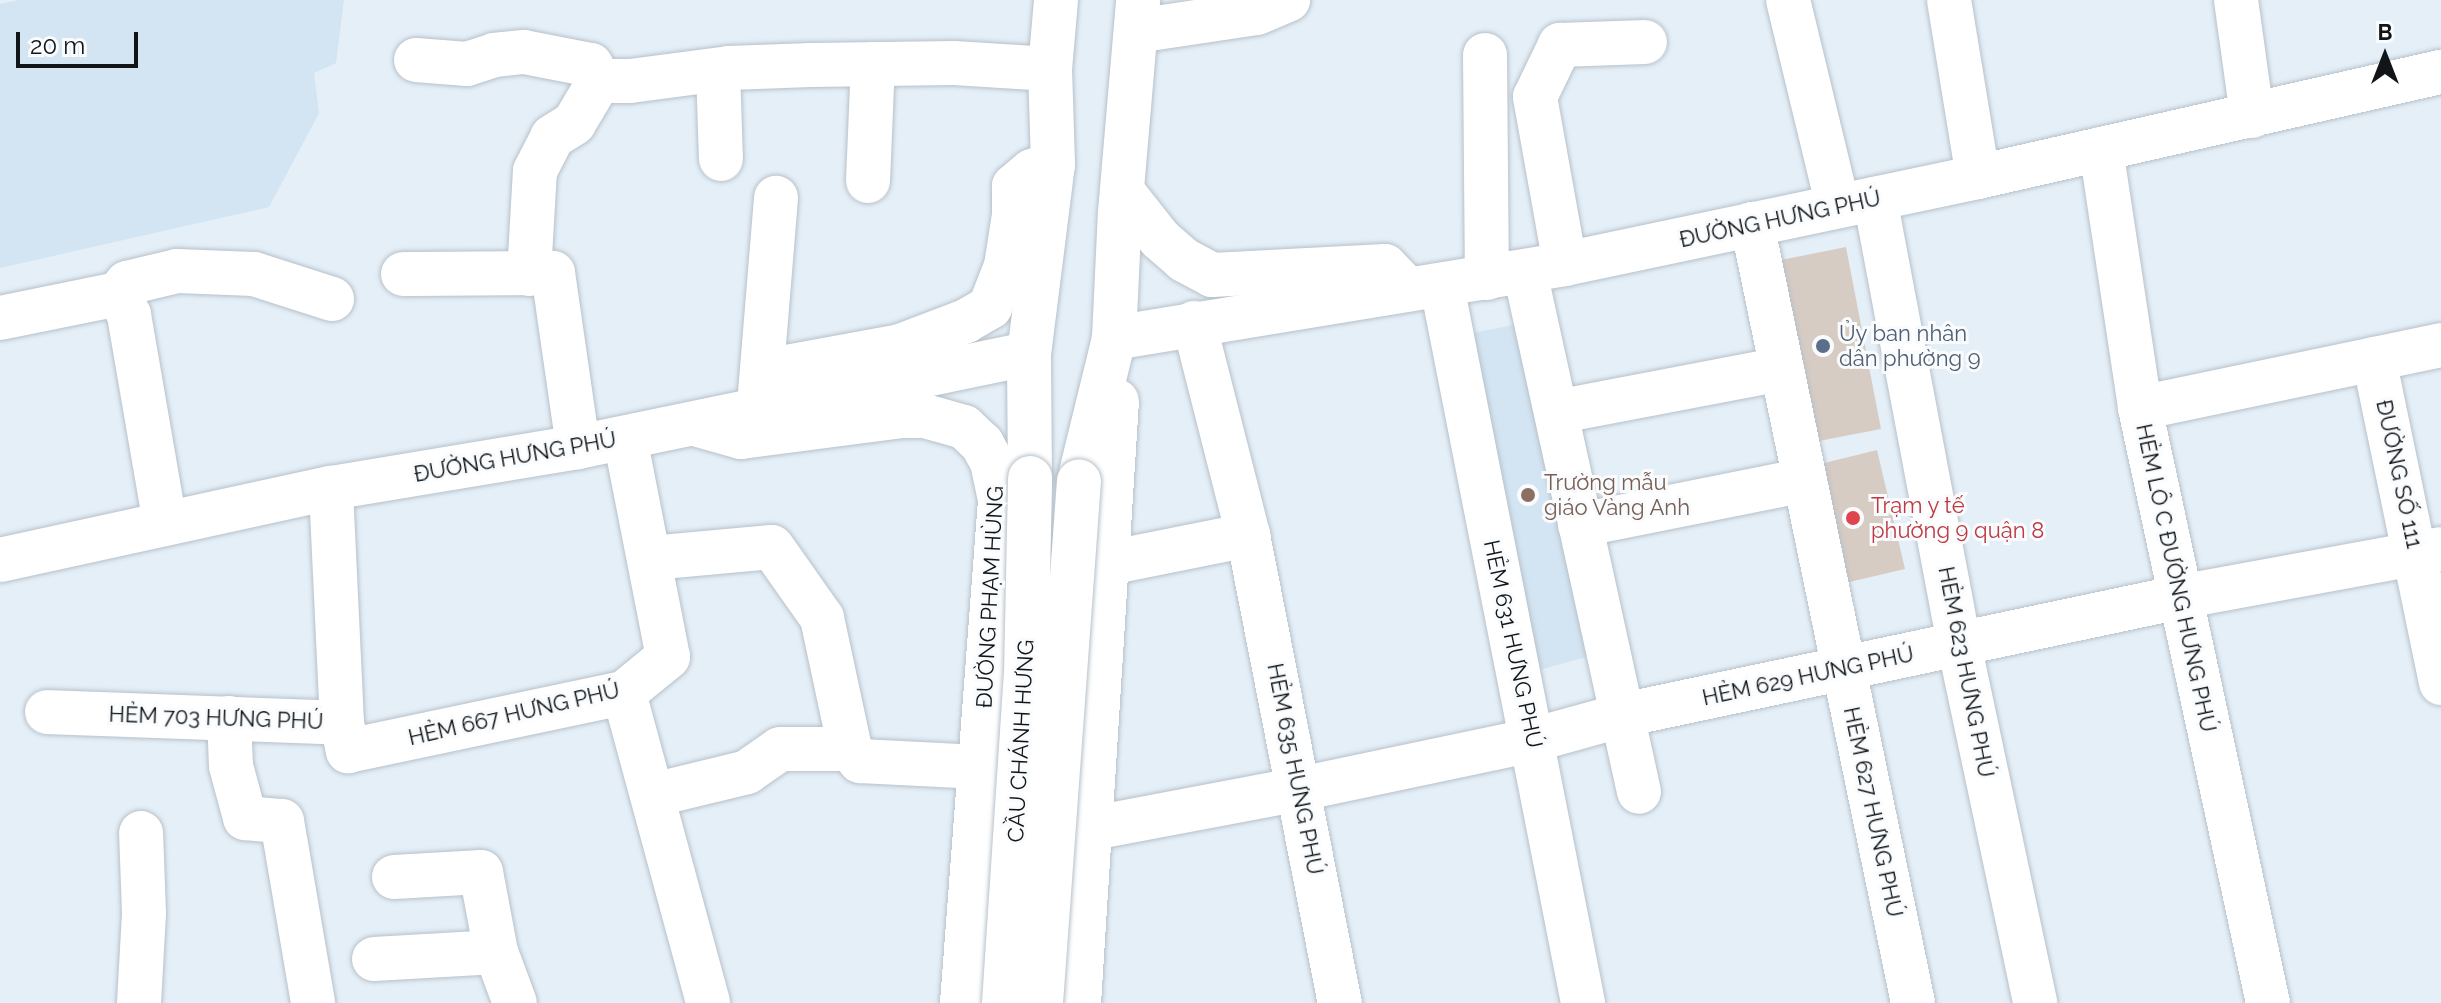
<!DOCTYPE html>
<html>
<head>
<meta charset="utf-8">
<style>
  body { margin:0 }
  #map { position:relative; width:2441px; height:1003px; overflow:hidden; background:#e5eff8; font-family:Raleway,sans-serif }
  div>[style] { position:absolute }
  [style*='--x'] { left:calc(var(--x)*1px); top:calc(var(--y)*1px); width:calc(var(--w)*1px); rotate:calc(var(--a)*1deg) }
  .built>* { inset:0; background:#d3e4f2 }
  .building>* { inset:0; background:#d7ccc4 }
  .roads { filter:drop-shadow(0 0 2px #b7c1c9) drop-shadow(0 0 2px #b7c1c9) }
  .minor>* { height:44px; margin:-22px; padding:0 22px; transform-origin:22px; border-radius:22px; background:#fff }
  .major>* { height:44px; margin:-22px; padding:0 22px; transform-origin:22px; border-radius:22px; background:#fff }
  .bridges { filter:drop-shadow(0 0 2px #b7c1c9) drop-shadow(0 0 2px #b7c1c9) }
  .major-bridge>* { height:44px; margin:-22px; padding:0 22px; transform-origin:22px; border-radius:22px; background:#fff }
  .dots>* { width:22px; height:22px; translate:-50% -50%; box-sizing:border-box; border:4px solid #f9fbfd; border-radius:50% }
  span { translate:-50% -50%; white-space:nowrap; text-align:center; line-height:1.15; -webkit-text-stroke:6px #f9fbfd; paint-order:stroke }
  .street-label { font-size:22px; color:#111518 }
  .service-label { font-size:22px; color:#4e5e75 }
  .left { translate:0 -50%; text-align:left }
  .education-label { font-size:22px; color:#785e54 }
  .health-label { font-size:22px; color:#be3a42 }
  .north { position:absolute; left:2345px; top:16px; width:80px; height:80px; -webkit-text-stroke:6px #f9fbfd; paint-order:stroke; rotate:0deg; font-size:22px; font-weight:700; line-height:32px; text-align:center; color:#111518 }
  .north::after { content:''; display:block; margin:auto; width:28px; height:36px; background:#111518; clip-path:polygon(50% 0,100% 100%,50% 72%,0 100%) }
  .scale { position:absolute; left:16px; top:32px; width:122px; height:36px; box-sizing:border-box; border:4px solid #111518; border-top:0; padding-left:10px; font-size:24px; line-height:28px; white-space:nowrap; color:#111518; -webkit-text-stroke:6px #f9fbfd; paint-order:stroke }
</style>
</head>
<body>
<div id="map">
  <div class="built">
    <i style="clip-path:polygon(19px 0,344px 0,336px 63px,314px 73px,319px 113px,269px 207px,0 268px,0 4px)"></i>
    <i style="clip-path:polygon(1529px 322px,1597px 654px,1525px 674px,1462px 335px)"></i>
  </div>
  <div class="building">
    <i style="clip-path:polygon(1846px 247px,1881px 429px,1798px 445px,1766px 263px)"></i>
    <i style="clip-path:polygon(1877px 450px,1905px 569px,1828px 587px,1804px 468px)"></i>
  </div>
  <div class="roads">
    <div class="minor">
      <i style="--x:1788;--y:0;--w:212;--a:76.4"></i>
      <i style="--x:1949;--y:0;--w:179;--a:80.7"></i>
      <i style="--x:2236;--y:0;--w:117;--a:82.1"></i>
      <i style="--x:1136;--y:31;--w:122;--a:-8.5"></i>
      <i style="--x:1257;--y:13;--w:34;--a:-23"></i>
      <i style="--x:1485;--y:55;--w:223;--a:89.5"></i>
      <i style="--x:416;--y:60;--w:51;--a:4.5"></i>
      <i style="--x:467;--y:64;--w:28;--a:-18"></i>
      <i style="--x:494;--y:55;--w:30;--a:-6"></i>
      <i style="--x:524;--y:52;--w:68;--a:11"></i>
      <i style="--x:591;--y:65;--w:18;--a:63"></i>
      <i style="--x:718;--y:70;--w:89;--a:88.1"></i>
      <i style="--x:2101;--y:149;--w:262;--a:81.4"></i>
      <i style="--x:2140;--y:408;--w:609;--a:77.86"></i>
      <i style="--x:868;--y:181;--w:117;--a:-87.6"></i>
      <i style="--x:1122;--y:191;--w:61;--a:51.6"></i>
      <i style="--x:1160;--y:239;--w:32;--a:41"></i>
      <i style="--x:1184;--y:260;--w:32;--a:28"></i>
      <i style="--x:1212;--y:275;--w:173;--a:-3"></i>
      <i style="--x:1385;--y:266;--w:30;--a:46"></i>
      <i style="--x:1875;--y:199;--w:453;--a:79.3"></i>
      <i style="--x:1959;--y:644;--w:367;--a:78"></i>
      <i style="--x:1752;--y:224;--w:795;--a:78.32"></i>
      <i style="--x:1565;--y:264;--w:170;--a:-100.2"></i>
      <i style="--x:1535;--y:97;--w:58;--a:-64.3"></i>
      <i style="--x:1560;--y:45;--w:85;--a:-2"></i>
      <i style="--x:1525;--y:272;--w:532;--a:77.63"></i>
      <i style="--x:403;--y:274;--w:150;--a:-0.4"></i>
      <i style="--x:553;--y:273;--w:176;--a:81.8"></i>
      <i style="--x:529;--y:274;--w:103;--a:-86.7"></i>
      <i style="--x:535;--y:171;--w:38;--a:-63"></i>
      <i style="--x:552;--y:137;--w:26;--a:-32"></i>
      <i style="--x:574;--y:123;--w:49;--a:-59.2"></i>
      <i style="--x:599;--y:81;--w:31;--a:0"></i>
      <i style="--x:630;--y:81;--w:100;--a:-7.5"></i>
      <i style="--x:729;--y:68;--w:82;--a:-2.1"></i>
      <i style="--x:811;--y:65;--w:143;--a:-0.8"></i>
      <i style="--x:954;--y:63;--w:96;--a:3.6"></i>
      <i style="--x:1442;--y:286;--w:731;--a:78.87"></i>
      <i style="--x:118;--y:294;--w:24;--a:62"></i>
      <i style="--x:129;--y:315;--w:211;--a:80.2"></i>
      <i style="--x:0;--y:318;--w:120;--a:-11.5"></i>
      <i style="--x:118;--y:294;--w:14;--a:-51"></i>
      <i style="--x:127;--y:283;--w:51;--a:-13.5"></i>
      <i style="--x:177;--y:271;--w:77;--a:2.2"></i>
      <i style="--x:254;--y:274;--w:82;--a:17.8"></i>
      <i style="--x:1194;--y:323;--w:219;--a:75.7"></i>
      <i style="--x:1248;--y:535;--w:477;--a:78.9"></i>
      <i style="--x:2374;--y:359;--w:331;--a:78.3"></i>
      <i style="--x:759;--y:405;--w:208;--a:-85.3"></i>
      <i style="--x:759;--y:408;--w:33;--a:-70"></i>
      <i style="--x:770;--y:377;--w:20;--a:-30"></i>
      <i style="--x:787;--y:367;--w:115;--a:-10.5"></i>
      <i style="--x:900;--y:346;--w:71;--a:-20.7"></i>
      <i style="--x:966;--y:321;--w:28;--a:-30"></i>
      <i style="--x:990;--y:307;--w:44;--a:-68.7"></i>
      <i style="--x:1006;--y:266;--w:52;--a:-81.1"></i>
      <i style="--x:1014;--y:215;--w:29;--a:-90"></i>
      <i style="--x:1014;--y:186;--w:23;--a:-40"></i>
      <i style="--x:1032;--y:171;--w:22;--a:-18"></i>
      <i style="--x:2140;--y:408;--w:308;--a:-11.8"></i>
      <i style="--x:1556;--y:412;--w:230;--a:-10.8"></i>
      <i style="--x:695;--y:424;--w:48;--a:15.8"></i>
      <i style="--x:741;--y:437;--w:163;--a:-7.4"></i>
      <i style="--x:903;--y:416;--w:22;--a:0"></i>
      <i style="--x:925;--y:416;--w:41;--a:15.8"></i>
      <i style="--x:964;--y:427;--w:25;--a:43"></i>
      <i style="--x:982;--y:444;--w:21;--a:61"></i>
      <i style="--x:992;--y:462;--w:39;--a:78"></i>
      <i style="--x:1000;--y:500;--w:504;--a:94.32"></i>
      <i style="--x:1580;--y:525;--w:229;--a:-11.3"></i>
      <i style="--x:651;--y:558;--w:121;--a:-5.2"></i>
      <i style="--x:772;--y:547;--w:87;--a:54.8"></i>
      <i style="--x:822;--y:618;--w:134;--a:77.9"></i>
      <i style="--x:1108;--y:563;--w:143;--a:-11.3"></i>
      <i style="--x:624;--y:693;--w:321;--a:74.8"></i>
      <i style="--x:47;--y:712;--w:295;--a:2.1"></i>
      <i style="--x:342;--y:723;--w:235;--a:-92.7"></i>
      <i style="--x:229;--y:718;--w:48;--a:87.6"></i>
      <i style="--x:231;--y:766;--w:54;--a:74.9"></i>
      <i style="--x:245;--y:818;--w:37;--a:5"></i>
      <i style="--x:282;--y:821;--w:185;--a:80.3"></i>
      <i style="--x:342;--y:723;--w:29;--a:78"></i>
      <i style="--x:348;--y:751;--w:282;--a:-11.9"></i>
      <i style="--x:624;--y:693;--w:57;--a:-39.3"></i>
      <i style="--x:668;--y:657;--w:223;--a:-101.1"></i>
      <i style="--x:653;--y:795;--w:97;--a:-13.7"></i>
      <i style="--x:747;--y:772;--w:40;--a:-34.9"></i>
      <i style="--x:780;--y:749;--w:70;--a:0"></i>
      <i style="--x:850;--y:749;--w:16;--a:50"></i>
      <i style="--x:860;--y:761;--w:120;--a:2.9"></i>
      <i style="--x:1066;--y:826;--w:22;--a:8"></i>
      <i style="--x:1088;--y:829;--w:216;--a:-10.7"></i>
      <i style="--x:1300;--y:789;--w:238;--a:-11.9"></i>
      <i style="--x:1533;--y:740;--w:93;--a:-15.5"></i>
      <i style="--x:1623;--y:715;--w:569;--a:-11.96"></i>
      <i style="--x:2180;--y:597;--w:265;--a:-10.4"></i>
      <i style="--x:394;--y:877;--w:87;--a:-3.3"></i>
      <i style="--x:481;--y:872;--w:81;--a:79.4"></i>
      <i style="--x:374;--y:959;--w:122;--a:-3.3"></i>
      <i style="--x:496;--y:952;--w:54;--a:69.6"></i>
      <i style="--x:139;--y:1003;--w:90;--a:-86.8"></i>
      <i style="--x:144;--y:913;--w:80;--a:-92.1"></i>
      <i style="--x:1079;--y:1003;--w:603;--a:-86.39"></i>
    </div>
    <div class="major">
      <i style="--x:1114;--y:338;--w:457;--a:-9.3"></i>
      <i style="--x:1565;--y:264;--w:422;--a:-11.9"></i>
      <i style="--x:1978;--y:177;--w:475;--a:-12.8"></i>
      <i style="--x:1030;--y:478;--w:124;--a:-90.5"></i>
      <i style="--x:1029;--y:354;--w:192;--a:-82.8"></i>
      <i style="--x:1053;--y:164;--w:95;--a:-91.8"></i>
      <i style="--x:1050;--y:69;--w:69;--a:-85"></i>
      <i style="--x:1079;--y:481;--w:147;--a:-76.2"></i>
      <i style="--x:1114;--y:338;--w:126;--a:-87.3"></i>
      <i style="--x:1120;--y:212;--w:213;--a:-85.1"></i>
      <i style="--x:0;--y:560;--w:339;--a:-12.3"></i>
      <i style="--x:331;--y:488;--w:250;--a:-9.4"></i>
      <i style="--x:578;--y:447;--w:460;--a:-11.7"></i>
    </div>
  </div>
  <div class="bridges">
    <div class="major-bridge">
      <i style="--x:1004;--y:1003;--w:330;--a:-86.2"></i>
      <i style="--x:1026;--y:674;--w:196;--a:-88.8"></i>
      <i style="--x:1041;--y:1003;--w:523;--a:-85.84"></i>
    </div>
  </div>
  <div class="dots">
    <i style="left:1823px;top:346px;background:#5c6f8a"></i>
    <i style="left:1528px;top:495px;background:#8d6e63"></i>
    <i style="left:1853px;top:518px;background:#e0444e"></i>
  </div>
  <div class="street-label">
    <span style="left:1780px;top:219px;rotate:-12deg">ĐƯỜNG HƯNG PHÚ</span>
    <span style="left:515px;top:457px;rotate:-10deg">ĐƯỜNG HƯNG PHÚ</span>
    <span style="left:2399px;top:474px;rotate:78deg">ĐƯỜNG SỐ 111</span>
    <span style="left:2176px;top:578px;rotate:78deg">HẺM LÔ C ĐƯỜNG HƯNG PHÚ</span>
    <span style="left:990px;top:597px;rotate:-87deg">ĐƯỜNG PHẠM HÙNG</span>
    <span style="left:1513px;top:644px;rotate:78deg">HẺM 631 HƯNG PHÚ</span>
    <span style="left:1966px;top:672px;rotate:79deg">HẺM 623 HƯNG PHÚ</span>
    <span style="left:1808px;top:676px;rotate:-12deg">HẺM 629 HƯNG PHÚ</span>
    <span style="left:514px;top:714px;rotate:-13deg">HẺM 667 HƯNG PHÚ</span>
    <span style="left:216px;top:718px;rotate:2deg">HẺM 703 HƯNG PHÚ</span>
    <span style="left:1021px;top:741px;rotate:-87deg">CẦU CHÁNH HƯNG</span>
    <span style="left:1295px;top:769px;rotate:79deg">HẺM 635 HƯNG PHÚ</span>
    <span style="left:1873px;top:812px;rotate:78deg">HẺM 627 HƯNG PHÚ</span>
  </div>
  <div class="service-label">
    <span class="left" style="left:1839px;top:346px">Ủy ban nhân<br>dân phường 9</span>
  </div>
  <div class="education-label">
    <span class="left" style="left:1544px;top:495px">Trường mẫu<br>giáo Vàng Anh</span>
  </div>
  <div class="health-label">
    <span class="left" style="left:1871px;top:518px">Trạm y tế<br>phường 9 quận 8</span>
  </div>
  <div class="north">B</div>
  <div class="scale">20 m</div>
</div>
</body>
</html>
